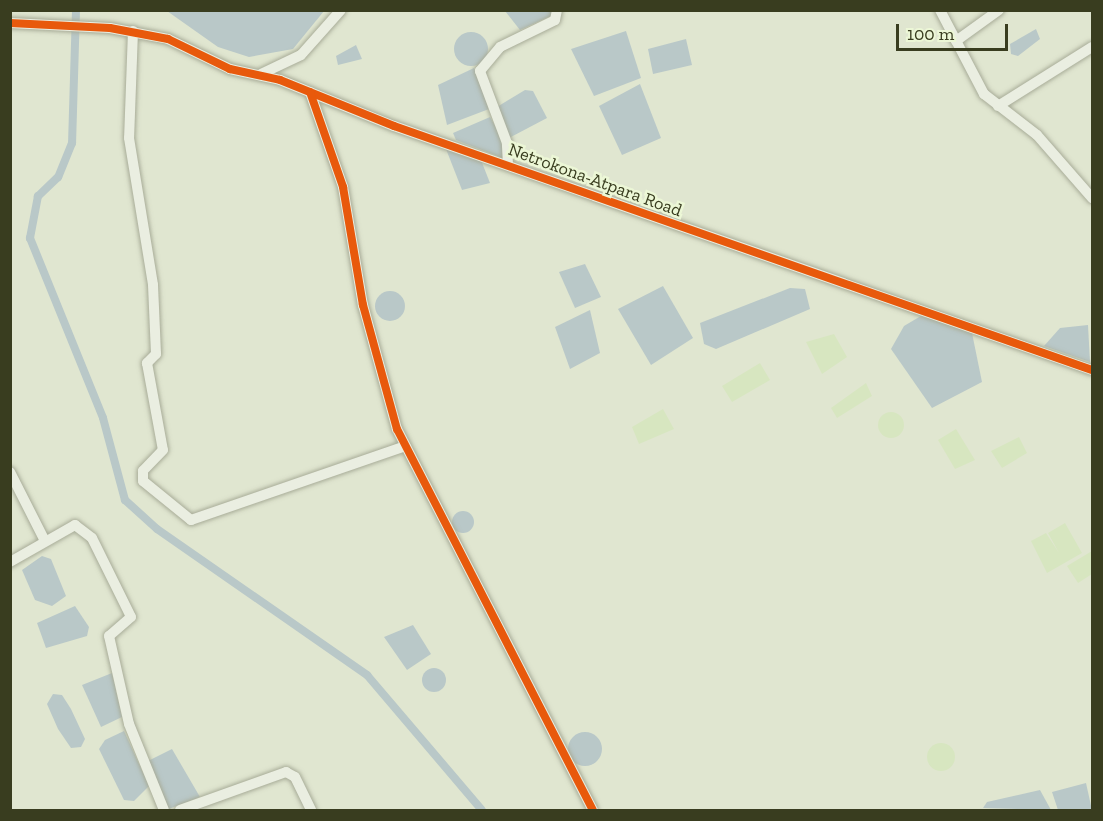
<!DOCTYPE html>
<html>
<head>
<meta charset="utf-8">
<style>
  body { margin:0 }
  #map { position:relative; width:1103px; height:821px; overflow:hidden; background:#e0e6d0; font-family:"Zilla Slab",serif }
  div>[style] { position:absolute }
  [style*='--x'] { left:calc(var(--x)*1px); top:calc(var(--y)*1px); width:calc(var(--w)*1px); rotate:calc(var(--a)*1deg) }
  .farmland>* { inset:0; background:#d7e6c0 }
  .round { border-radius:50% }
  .water>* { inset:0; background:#b9c8c8 }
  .canal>* { height:8px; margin:-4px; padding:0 4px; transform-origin:4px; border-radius:4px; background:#b9c8c8 }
  .roads { filter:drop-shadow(0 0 2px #a8ac98) drop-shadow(0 0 2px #a8ac98) }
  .minor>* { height:10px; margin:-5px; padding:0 5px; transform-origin:5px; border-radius:5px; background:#eaeee1 }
  .cycleway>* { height:8px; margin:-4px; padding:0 4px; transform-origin:4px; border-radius:4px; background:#e8590c }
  span { translate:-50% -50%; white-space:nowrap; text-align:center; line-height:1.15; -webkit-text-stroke:5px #ecf7d6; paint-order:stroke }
  .street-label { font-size:18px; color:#393d1f }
  .frame { position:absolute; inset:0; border:12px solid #393d1f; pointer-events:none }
  .scale { position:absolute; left:896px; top:24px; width:112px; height:27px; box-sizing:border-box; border:3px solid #393d1f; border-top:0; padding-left:8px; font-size:18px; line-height:21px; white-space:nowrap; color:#393d1f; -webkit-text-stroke:4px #ecf7d6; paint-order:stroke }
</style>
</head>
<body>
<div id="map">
  <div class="farmland">
    <i style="clip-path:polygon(834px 334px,847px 357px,822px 374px,806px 342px)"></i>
    <i style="clip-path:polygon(760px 363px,770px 380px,732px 402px,722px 386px)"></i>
    <i style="clip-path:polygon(866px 383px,872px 396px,837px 418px,831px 408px)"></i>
    <i style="clip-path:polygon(663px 409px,674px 429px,639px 444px,632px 427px)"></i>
    <i class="round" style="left:878px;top:412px;width:26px;height:26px"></i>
    <i style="clip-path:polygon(956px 429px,975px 460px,955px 469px,938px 440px)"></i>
    <i style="clip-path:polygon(1019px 437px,1027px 453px,1002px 468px,991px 451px)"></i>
    <i style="clip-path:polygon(1065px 523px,1082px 553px,1047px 573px,1031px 541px,1046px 533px,1059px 553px,1048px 533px)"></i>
    <i style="clip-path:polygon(1092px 551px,1092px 574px,1078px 583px,1067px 566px)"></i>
    <i class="round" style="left:927px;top:743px;width:28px;height:28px"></i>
  </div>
  <div class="water">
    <i style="clip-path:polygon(167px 11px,324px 11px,293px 49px,249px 57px,218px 47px)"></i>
    <i style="clip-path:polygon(505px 11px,554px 11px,555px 14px,520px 30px)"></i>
    <i style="clip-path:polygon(1036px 29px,1040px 39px,1018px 56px,1011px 54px,1010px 44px)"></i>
    <i style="clip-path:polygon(626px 31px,641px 78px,594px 96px,571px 49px)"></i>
    <i class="round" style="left:454px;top:32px;width:34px;height:34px"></i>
    <i style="clip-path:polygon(686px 39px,692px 65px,653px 74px,648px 49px)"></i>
    <i style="clip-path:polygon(356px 45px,362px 59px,338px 65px,336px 56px)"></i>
    <i style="clip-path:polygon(474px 68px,489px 109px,447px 125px,438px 85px)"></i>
    <i style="clip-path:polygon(640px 84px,661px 138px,622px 155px,599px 106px)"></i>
    <i style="clip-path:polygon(525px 90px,533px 91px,547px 118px,509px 138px,497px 107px)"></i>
    <i style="clip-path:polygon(490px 117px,502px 138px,503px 158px,456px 140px,453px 133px)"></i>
    <i style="clip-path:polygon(446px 149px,481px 160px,490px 183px,462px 190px)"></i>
    <i style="clip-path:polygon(585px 264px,601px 297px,575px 308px,559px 272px)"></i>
    <i style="clip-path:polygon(663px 286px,693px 338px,651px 365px,618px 309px)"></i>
    <i style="clip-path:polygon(790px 288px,805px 289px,810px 309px,716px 349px,704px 344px,700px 323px)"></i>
    <i class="round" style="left:375px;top:291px;width:30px;height:30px"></i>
    <i style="clip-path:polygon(590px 310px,600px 353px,570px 369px,555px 327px)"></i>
    <i style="clip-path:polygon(926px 313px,972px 333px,982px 382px,932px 408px,891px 349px,904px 326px)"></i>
    <i style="clip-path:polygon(1088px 325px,1090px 362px,1044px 346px,1060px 328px)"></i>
    <i class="round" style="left:452px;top:511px;width:22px;height:22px"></i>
    <i style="clip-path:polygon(42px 556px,51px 559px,66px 596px,52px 606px,35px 600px,22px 570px)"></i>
    <i style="clip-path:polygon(75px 606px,89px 627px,87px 636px,46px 648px,37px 623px)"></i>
    <i style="clip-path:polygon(413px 625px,431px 654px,407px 670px,384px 637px)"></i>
    <i class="round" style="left:422px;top:668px;width:24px;height:24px"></i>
    <i style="clip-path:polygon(112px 673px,122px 717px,101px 727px,82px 685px)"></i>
    <i style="clip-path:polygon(53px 694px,62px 695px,71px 709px,85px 739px,81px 747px,71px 748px,58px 729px,47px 704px)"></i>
    <i style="clip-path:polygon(124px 731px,149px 786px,134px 801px,124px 800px,99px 749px,105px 740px)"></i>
    <i class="round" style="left:568px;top:732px;width:34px;height:34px"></i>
    <i style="clip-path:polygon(172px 749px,200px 797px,166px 810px,146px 762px)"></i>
    <i style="clip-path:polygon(1086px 783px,1092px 810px,1058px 810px,1052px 792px)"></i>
    <i style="clip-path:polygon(1040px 790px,1051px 810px,983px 808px,987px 802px)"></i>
  </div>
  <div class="canal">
    <i style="--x:76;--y:10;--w:133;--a:91.7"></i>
    <i style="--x:72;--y:143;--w:37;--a:112"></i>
    <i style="--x:58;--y:177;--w:28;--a:136"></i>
    <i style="--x:38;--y:196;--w:43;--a:100.8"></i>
    <i style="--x:30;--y:238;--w:194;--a:67.9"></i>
    <i style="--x:103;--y:418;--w:85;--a:75"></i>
    <i style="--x:125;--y:500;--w:43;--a:42.2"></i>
    <i style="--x:157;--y:529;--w:256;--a:34.8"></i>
    <i style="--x:367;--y:675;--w:177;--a:49.6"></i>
  </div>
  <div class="roads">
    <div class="minor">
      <i style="--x:940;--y:10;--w:95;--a:62.4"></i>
      <i style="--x:984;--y:94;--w:67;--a:37.7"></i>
      <i style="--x:1037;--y:135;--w:84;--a:48.9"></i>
      <i style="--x:10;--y:23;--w:100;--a:2.9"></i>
      <i style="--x:110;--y:28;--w:59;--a:10.7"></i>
      <i style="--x:168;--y:39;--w:69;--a:25.8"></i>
      <i style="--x:230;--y:69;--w:51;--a:12.4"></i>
      <i style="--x:280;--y:80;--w:123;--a:22"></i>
      <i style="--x:394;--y:126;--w:739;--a:19.27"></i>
      <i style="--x:133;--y:31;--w:107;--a:92.1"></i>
      <i style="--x:129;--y:138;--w:149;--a:80.7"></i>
      <i style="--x:153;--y:285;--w:69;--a:87.5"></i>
      <i style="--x:156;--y:354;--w:13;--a:135"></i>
      <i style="--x:147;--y:363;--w:88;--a:79.6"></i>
      <i style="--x:163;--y:450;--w:29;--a:134"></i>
      <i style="--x:143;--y:471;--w:10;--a:90"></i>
      <i style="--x:143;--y:481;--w:62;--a:39.1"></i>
      <i style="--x:191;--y:520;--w:227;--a:-19"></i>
      <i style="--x:956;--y:41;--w:53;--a:-35.8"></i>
      <i style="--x:261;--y:74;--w:44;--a:-25.4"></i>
      <i style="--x:301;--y:55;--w:60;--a:-48.4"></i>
      <i style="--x:310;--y:92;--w:101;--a:70.8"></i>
      <i style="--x:343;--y:187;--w:120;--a:80.4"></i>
      <i style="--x:363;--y:305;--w:129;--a:74.7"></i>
      <i style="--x:397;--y:429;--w:428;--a:62.8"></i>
      <i style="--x:998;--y:106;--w:111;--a:-32.1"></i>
      <i style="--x:508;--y:165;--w:22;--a:-93"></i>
      <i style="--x:507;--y:143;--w:77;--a:-110.6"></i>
      <i style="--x:480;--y:71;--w:31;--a:-50"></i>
      <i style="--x:500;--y:47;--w:61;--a:-26.1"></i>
      <i style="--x:555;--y:20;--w:10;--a:-79"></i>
      <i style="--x:10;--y:472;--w:77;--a:63.1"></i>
      <i style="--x:10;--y:562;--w:75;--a:-29.6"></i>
      <i style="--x:75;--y:525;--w:21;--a:37"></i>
      <i style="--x:92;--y:538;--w:88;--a:63.7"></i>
      <i style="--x:131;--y:617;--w:29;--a:139"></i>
      <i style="--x:109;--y:636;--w:90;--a:77.2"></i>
      <i style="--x:129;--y:724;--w:93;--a:67.9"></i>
      <i style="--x:180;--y:810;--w:113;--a:-19.7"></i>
      <i style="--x:286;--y:772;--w:10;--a:29"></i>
      <i style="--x:295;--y:777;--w:37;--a:64"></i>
    </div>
  </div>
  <div class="cycleway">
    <i style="--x:10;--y:23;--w:100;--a:2.9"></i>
    <i style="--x:110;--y:28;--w:59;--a:10.7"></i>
    <i style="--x:168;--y:39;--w:69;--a:25.8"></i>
    <i style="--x:230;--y:69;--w:51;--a:12.4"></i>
    <i style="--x:280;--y:80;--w:123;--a:22"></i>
    <i style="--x:394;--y:126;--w:739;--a:19.27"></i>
    <i style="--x:310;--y:92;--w:101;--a:70.8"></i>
    <i style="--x:343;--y:187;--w:120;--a:80.4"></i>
    <i style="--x:363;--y:305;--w:129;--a:74.7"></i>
    <i style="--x:397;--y:429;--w:428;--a:62.8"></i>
  </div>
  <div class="street-label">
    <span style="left:595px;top:180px;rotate:20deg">Netrokona-Atpara Road</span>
  </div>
  <div class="frame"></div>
  <div class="scale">100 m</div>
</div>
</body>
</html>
